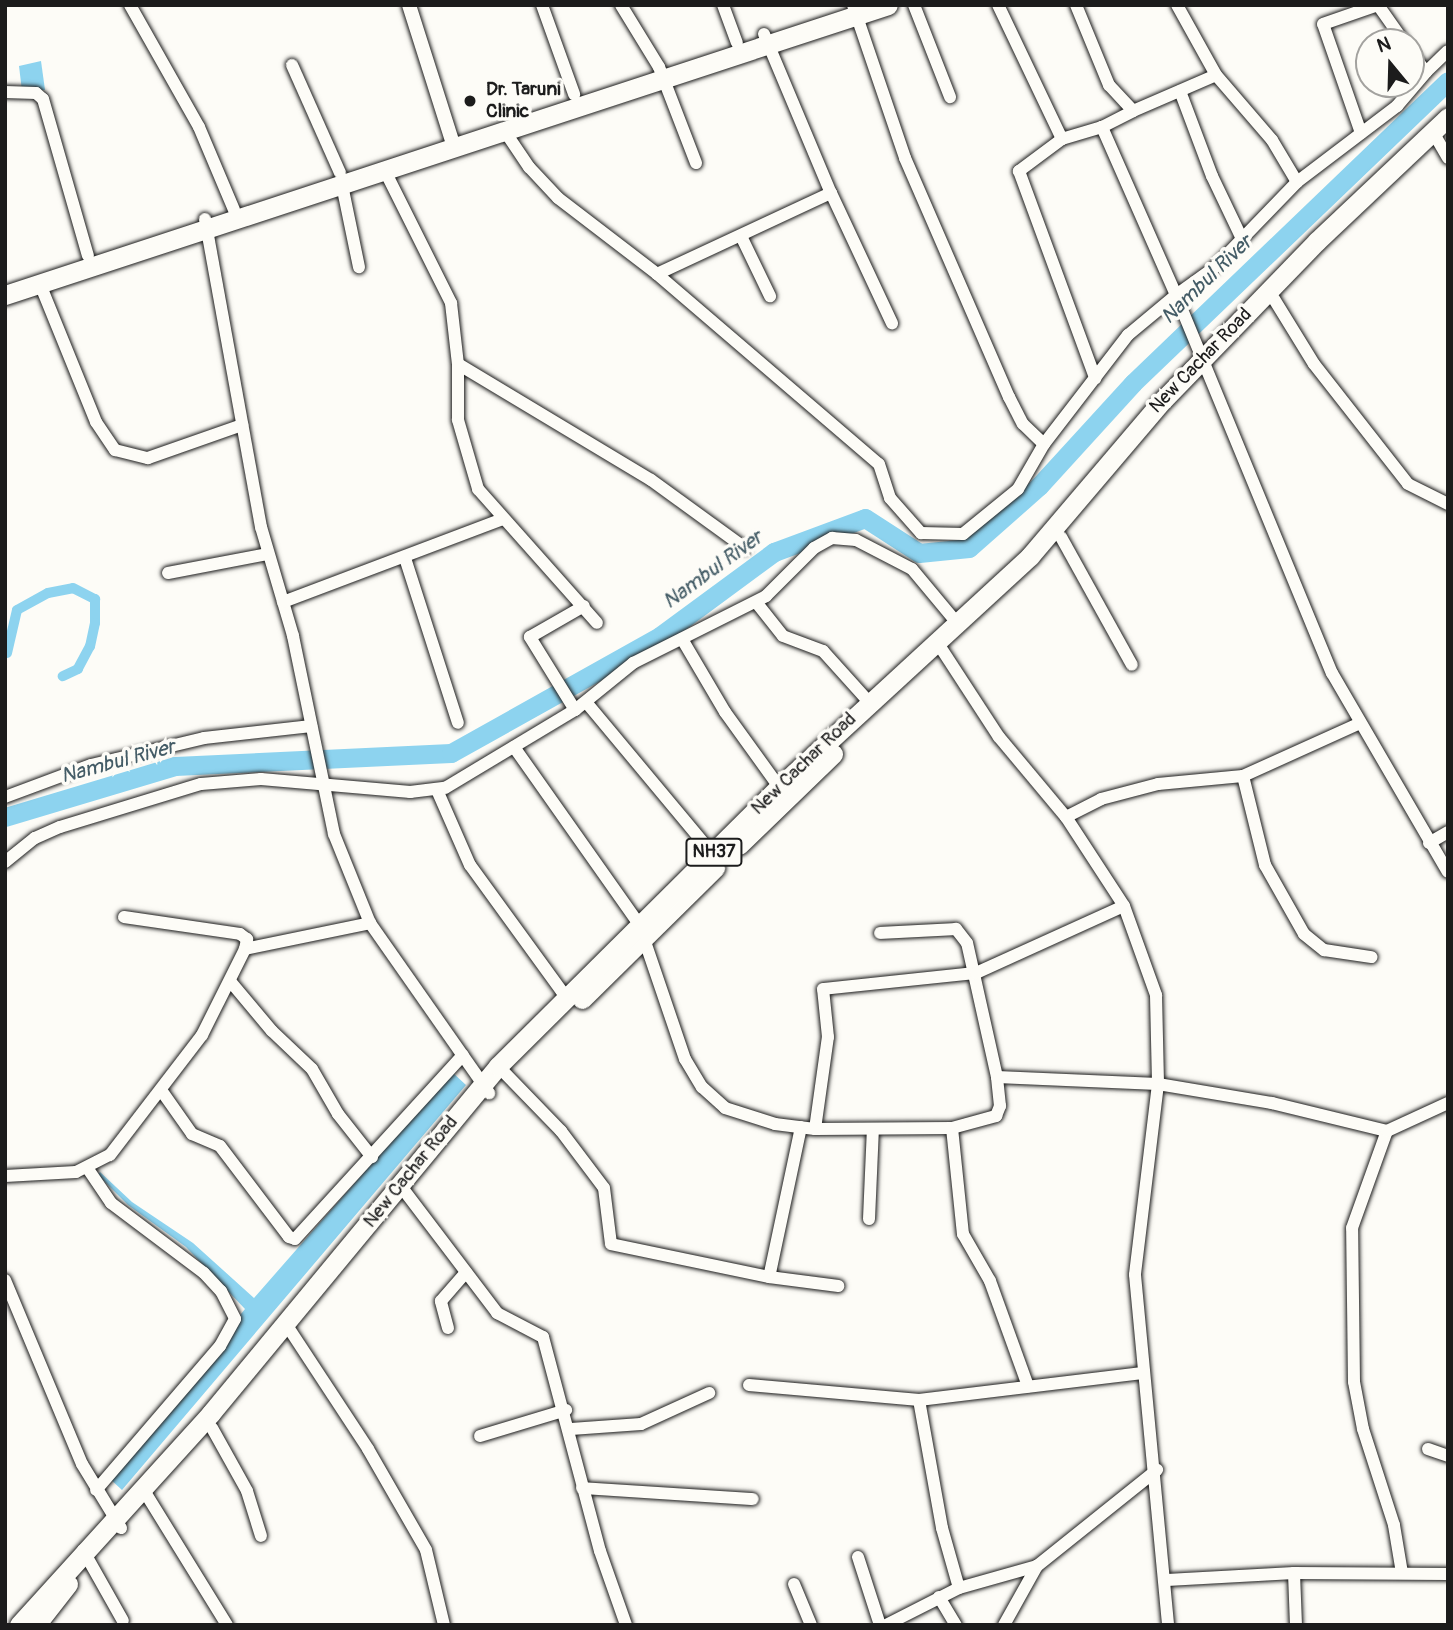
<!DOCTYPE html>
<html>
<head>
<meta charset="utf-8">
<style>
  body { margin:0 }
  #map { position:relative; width:1453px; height:1630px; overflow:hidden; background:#fdfcf7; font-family:Pangolin,sans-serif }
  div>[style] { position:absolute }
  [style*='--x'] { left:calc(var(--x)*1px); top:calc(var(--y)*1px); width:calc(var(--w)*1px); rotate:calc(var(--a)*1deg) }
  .water>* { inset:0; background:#8dd3ef }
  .canal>* { height:10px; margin:-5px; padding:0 5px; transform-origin:5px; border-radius:5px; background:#8dd3ef }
  .river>* { height:19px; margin:-9.5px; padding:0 9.5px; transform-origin:9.5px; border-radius:9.5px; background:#8dd3ef }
  .roads { filter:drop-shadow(0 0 2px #1c1c1c) drop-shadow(0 0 2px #1c1c1c) }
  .minor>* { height:12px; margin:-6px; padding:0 6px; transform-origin:6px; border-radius:6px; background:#fdfcf7 }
  .tertiary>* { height:14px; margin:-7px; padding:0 7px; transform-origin:7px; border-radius:7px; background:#fdfcf7 }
  .primary>* { height:19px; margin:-9.5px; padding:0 9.5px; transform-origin:9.5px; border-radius:9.5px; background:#fdfcf7 }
  .trunk>* { height:19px; margin:-9.5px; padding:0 9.5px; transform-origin:9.5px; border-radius:9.5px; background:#fdfcf7 }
  .dots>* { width:19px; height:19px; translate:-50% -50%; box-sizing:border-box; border:4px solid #fdfcf7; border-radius:50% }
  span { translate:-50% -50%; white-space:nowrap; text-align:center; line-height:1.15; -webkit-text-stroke:7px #fdfcf7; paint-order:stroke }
  .shield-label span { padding:2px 5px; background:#fdfcf7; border:2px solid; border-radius:5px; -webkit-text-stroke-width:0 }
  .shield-label { font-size:18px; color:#1c1c1c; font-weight:700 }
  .poi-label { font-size:19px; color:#1c1c1c; font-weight:700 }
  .left { translate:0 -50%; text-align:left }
  .street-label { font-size:19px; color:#1c1c1c }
  .water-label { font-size:21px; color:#445c66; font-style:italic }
  .frame { position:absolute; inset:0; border:7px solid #1c1c1c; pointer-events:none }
  .north { position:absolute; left:1355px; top:28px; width:70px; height:70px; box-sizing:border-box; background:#fdfcf7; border:2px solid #a3a29f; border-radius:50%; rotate:341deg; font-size:19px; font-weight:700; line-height:28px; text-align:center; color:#1c1c1c }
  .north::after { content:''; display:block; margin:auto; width:24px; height:32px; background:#1c1c1c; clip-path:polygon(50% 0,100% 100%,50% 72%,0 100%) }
</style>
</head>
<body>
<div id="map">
  <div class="water">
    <i style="clip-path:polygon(41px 61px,45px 90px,22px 91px,19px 66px)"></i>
    <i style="clip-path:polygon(452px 1072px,466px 1085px,122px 1490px,109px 1478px,245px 1309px,186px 1247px,128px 1205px,98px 1175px,100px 1172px,132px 1202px,193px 1243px,254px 1298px)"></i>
  </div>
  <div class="canal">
    <i style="--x:7;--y:653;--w:44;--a:-76.9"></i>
    <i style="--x:17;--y:610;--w:35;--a:-29"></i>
    <i style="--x:48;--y:593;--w:25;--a:-11"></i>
    <i style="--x:73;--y:588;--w:25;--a:27"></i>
    <i style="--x:95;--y:599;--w:24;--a:90"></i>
    <i style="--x:95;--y:623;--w:24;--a:102"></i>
    <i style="--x:90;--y:646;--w:26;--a:118"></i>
    <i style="--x:78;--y:669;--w:17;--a:155"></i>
  </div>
  <div class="river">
    <i style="--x:5;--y:817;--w:177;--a:-16.7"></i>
    <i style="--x:175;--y:766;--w:276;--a:-2.7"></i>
    <i style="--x:451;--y:753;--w:240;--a:-29.2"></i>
    <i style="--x:660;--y:636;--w:142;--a:-36.4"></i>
    <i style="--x:774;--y:552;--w:97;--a:-20.5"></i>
    <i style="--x:865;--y:518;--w:64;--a:32.9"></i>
    <i style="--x:919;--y:553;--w:50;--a:-5.7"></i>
    <i style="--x:969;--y:548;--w:94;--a:-41.5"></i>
    <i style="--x:1039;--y:486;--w:139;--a:-47.6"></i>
    <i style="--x:1133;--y:383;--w:436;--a:-43.8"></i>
  </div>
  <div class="roads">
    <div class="minor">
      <i style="--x:130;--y:5;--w:140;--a:60.5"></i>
      <i style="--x:199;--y:127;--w:90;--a:67.1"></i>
      <i style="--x:542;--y:5;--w:95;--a:70.2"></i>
      <i style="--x:621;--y:5;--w:73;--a:58.5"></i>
      <i style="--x:659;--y:67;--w:103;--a:68.9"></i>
      <i style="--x:723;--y:5;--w:40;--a:69.8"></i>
      <i style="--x:853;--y:5;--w:162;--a:71.2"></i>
      <i style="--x:905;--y:158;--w:261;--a:66.5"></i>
      <i style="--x:1009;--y:397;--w:30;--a:63"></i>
      <i style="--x:1023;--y:424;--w:29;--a:44"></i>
      <i style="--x:914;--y:5;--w:99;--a:68.6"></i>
      <i style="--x:1076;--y:5;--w:87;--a:67.6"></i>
      <i style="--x:1109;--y:85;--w:35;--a:47"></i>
      <i style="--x:1133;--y:111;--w:90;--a:-23.4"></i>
      <i style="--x:1216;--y:75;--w:80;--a:-119.1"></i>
      <i style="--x:1378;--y:5;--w:45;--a:54.9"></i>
      <i style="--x:764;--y:34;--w:173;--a:67.2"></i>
      <i style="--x:292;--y:65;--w:118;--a:66"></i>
      <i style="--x:1426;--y:72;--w:30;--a:-44"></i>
      <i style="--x:1216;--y:75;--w:86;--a:49.3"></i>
      <i style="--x:1272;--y:140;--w:49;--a:59.2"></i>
      <i style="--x:1297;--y:182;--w:118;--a:134"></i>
      <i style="--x:1215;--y:267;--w:48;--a:144.3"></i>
      <i style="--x:1176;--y:295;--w:409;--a:67.6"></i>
      <i style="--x:1332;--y:673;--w:230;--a:59.8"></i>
      <i style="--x:1180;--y:91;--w:91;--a:69.4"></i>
      <i style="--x:1212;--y:176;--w:70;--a:64.5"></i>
      <i style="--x:5;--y:92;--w:31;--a:2"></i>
      <i style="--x:36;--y:93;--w:9;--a:41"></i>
      <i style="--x:43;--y:99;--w:163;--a:74"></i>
      <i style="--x:1102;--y:127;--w:35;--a:-27"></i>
      <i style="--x:504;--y:130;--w:45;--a:56"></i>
      <i style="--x:529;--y:167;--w:42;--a:46.9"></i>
      <i style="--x:558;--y:198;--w:125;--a:37.5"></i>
      <i style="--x:657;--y:274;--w:292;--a:40.6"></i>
      <i style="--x:879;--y:464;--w:36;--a:72"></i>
      <i style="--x:890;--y:498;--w:47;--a:48.5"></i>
      <i style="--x:921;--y:533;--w:42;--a:1.4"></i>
      <i style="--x:963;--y:534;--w:71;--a:-39.3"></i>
      <i style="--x:1018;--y:489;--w:52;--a:-60"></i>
      <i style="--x:1044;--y:444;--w:138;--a:-52.4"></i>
      <i style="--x:1128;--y:335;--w:62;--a:-39.8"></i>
      <i style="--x:1176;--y:295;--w:184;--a:-113.8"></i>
      <i style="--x:1102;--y:127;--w:42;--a:163.3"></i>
      <i style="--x:1062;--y:139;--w:148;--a:-115.5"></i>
      <i style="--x:1433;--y:132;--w:30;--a:60"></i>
      <i style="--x:1361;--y:133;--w:115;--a:-109.2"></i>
      <i style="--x:1323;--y:24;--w:58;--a:-19.1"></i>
      <i style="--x:1062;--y:139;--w:54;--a:143.3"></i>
      <i style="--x:1019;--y:171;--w:221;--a:69.8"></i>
      <i style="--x:385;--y:171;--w:148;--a:63.4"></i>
      <i style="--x:451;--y:303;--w:61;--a:83.5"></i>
      <i style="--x:458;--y:364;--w:56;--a:90"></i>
      <i style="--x:458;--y:420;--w:72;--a:73.8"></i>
      <i style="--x:478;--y:489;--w:179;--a:48.4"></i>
      <i style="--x:1297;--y:182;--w:126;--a:-37.2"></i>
      <i style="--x:1397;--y:106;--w:45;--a:-49.5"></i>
      <i style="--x:1426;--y:72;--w:25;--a:-127"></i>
      <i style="--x:342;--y:185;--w:84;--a:78.3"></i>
      <i style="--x:205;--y:219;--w:313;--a:79.7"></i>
      <i style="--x:261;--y:527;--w:114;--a:73.6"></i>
      <i style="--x:293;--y:636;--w:202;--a:78.3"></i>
      <i style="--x:334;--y:834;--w:96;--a:68"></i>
      <i style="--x:370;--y:923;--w:208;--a:55"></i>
      <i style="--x:741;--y:236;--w:67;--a:64.2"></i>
      <i style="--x:657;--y:274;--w:192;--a:-25"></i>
      <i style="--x:831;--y:193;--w:144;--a:64.9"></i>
      <i style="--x:40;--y:284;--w:149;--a:67.9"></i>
      <i style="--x:96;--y:422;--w:34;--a:56"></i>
      <i style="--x:115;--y:450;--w:34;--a:14"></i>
      <i style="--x:148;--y:458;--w:100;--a:-19.3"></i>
      <i style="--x:1274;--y:299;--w:76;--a:58.4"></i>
      <i style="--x:1314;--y:364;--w:152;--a:51.9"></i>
      <i style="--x:1408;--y:484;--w:45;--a:26.6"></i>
      <i style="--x:458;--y:364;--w:225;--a:31"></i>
      <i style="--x:651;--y:480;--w:116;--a:35.9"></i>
      <i style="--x:1061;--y:537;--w:146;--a:61"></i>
      <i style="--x:405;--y:558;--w:173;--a:72.2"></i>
      <i style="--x:168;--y:573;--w:102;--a:-10.8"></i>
      <i style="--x:283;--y:602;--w:235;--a:-20.7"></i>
      <i style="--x:756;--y:602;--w:43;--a:51.5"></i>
      <i style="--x:783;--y:636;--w:43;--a:20.6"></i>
      <i style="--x:823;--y:651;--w:69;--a:48"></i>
      <i style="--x:682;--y:639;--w:85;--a:59.5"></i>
      <i style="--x:725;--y:712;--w:92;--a:54.2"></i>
      <i style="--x:937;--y:642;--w:113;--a:56.9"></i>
      <i style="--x:999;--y:737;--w:104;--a:50.1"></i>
      <i style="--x:1066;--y:817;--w:106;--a:56.9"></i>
      <i style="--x:1124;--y:906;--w:95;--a:70.2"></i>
      <i style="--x:1156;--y:995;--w:89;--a:88.7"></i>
      <i style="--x:1158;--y:1084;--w:192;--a:96.9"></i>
      <i style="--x:1135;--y:1275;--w:352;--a:84.6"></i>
      <i style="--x:586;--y:702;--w:203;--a:50.2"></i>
      <i style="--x:575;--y:710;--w:86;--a:-121.7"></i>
      <i style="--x:530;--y:637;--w:62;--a:-29.9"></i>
      <i style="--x:514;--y:747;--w:217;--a:54.8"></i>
      <i style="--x:639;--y:924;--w:143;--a:71.2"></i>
      <i style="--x:685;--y:1059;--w:33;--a:59"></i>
      <i style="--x:702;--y:1087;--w:31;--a:42"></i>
      <i style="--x:725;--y:1108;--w:52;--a:17.7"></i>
      <i style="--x:775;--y:1124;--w:40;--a:7.1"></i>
      <i style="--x:815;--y:1129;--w:137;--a:-0.4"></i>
      <i style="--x:952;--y:1128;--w:46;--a:-15.3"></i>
      <i style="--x:996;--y:1116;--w:11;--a:-68"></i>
      <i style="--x:1000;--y:1106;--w:29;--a:-96"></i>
      <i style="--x:997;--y:1077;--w:137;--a:-102.6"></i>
      <i style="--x:967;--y:943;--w:18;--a:-128"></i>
      <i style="--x:956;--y:929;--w:76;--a:177"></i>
      <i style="--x:1243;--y:776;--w:92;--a:76.1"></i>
      <i style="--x:1265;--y:865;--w:79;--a:60.5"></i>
      <i style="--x:1304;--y:934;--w:26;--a:39"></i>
      <i style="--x:1324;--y:950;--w:48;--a:8.5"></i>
      <i style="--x:437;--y:790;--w:82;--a:66.3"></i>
      <i style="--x:470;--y:865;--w:163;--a:54"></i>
      <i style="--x:5;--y:797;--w:92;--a:-20.4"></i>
      <i style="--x:91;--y:765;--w:116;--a:-13.4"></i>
      <i style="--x:204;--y:738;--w:108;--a:-6.4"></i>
      <i style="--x:1066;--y:817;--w:39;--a:-27"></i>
      <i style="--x:1101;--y:799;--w:59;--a:-14.7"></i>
      <i style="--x:1158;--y:784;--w:85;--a:-5.4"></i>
      <i style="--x:1243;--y:776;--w:126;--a:-24.3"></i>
      <i style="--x:1429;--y:843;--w:22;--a:-30"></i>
      <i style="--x:5;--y:862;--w:38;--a:-39"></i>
      <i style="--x:35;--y:838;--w:27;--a:-24"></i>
      <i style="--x:60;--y:827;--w:147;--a:-17"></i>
      <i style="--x:201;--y:784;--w:60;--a:-4.8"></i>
      <i style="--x:261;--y:779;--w:150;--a:5"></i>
      <i style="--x:410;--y:792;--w:35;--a:-7"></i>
      <i style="--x:445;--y:788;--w:152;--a:-31"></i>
      <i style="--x:575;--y:710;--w:75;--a:-39"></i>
      <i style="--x:633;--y:663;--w:149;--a:-26.7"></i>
      <i style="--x:766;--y:596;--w:68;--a:-45"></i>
      <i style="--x:814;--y:548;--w:21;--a:-29"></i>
      <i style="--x:832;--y:538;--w:24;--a:5"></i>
      <i style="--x:856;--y:540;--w:63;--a:27.4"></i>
      <i style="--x:912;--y:569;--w:70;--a:50.2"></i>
      <i style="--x:124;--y:917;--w:117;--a:8.3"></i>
      <i style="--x:240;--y:934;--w:9;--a:36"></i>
      <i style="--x:247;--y:939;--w:10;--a:101"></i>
      <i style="--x:230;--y:981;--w:65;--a:50"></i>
      <i style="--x:272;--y:1031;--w:55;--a:43.5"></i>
      <i style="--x:312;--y:1069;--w:52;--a:60"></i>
      <i style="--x:338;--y:1114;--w:55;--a:51.7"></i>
      <i style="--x:498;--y:1066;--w:91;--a:45.9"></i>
      <i style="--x:561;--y:1131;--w:71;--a:53"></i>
      <i style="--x:604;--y:1188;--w:56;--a:82.9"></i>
      <i style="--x:611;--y:1244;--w:161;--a:11.8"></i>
      <i style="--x:997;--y:1077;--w:161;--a:2.5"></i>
      <i style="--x:1158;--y:1084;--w:116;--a:9.5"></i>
      <i style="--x:1272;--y:1103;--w:118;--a:13.7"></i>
      <i style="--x:161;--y:1090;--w:54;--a:54.8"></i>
      <i style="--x:192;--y:1134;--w:30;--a:23"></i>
      <i style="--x:220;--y:1146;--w:114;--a:52.8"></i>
      <i style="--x:289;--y:1237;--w:6;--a:18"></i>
      <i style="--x:295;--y:1239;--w:249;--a:-47.6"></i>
      <i style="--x:801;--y:1127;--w:153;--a:102"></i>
      <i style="--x:769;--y:1277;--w:70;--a:7.4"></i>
      <i style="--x:952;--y:1128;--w:107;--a:84.1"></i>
      <i style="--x:963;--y:1234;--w:54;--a:60.1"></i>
      <i style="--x:990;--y:1281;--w:112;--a:70.1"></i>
      <i style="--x:815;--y:1129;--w:93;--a:-82"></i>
      <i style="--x:828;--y:1037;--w:48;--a:-95.9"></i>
      <i style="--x:823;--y:989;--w:154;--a:-6"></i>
      <i style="--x:976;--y:973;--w:162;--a:-24.4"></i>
      <i style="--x:88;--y:1169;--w:41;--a:55.9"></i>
      <i style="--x:111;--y:1203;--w:116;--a:37"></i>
      <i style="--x:204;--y:1273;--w:25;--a:47"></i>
      <i style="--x:221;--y:1291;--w:31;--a:63"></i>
      <i style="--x:235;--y:1319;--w:31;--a:119"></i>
      <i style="--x:220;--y:1346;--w:190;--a:130.7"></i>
      <i style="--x:5;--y:1176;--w:71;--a:-3.2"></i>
      <i style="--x:76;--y:1172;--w:38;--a:-27"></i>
      <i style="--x:110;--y:1155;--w:151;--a:-52.5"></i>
      <i style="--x:202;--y:1035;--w:96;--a:-63.4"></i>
      <i style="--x:245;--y:949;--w:128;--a:-11.7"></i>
      <i style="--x:400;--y:1185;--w:161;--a:52.8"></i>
      <i style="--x:497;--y:1313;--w:52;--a:27.6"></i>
      <i style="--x:543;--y:1337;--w:221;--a:75.1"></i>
      <i style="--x:600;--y:1551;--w:78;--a:70.6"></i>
      <i style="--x:869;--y:1219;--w:90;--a:-87.5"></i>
      <i style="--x:5;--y:1280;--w:199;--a:67.3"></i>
      <i style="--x:82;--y:1464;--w:75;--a:58.6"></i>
      <i style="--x:286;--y:1324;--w:149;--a:56.7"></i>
      <i style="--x:368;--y:1449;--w:116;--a:60.1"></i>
      <i style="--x:426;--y:1550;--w:77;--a:76.5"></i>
      <i style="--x:448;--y:1328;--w:28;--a:-105"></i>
      <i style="--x:441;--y:1301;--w:38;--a:-49"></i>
      <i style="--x:749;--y:1385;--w:171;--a:5"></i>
      <i style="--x:919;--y:1400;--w:225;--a:-6.9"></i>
      <i style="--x:919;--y:1400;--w:130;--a:79.8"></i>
      <i style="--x:942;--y:1528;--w:62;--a:74.2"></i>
      <i style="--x:212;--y:1428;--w:72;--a:60.9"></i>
      <i style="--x:247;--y:1491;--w:47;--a:72.7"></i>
      <i style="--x:571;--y:1429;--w:70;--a:-4.1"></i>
      <i style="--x:641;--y:1424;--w:75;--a:-24.5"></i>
      <i style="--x:480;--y:1436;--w:90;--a:-16.8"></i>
      <i style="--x:1428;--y:1449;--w:21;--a:19"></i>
      <i style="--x:582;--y:1488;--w:171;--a:3.7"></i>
      <i style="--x:143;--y:1489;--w:160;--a:58.3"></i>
      <i style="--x:83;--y:1550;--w:81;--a:60.6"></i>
      <i style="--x:858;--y:1557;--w:71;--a:72.1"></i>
      <i style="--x:1294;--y:1573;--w:52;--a:87.8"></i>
      <i style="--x:1402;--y:1573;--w:49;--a:-99.5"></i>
      <i style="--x:1394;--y:1525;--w:101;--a:-107.9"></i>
      <i style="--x:1363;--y:1429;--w:48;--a:-100.8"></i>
      <i style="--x:1354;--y:1382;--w:154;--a:-90.7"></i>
      <i style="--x:1352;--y:1228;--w:103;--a:-70.2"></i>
      <i style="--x:1387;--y:1131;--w:67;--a:-24.7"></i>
      <i style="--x:1167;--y:1580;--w:127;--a:-3.2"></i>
      <i style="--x:1294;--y:1573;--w:154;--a:0.4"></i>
      <i style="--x:794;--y:1584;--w:44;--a:67.5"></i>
      <i style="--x:939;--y:1597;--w:33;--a:59"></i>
      <i style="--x:886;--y:1625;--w:82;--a:-26.9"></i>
      <i style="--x:959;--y:1588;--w:81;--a:-15.8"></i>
      <i style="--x:1037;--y:1566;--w:154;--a:-38.7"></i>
      <i style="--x:1004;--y:1625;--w:68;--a:-60.8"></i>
    </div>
    <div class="tertiary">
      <i style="--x:409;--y:5;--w:149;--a:72.4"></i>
    </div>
    <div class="primary">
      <i style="--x:5;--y:295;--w:929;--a:-18.18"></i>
    </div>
    <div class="trunk">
      <i style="--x:739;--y:845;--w:131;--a:-44.1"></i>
      <i style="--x:582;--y:999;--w:187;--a:-44.6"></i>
      <i style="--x:19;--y:1625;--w:286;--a:-47.8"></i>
      <i style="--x:211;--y:1413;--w:450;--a:-50.4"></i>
      <i style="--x:498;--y:1066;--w:396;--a:-44.8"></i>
      <i style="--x:779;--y:787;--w:341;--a:-42.6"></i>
      <i style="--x:1030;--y:556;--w:205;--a:-49.6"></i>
      <i style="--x:1163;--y:400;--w:221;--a:-45.9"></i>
      <i style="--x:1317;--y:241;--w:180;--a:-43.4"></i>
      <i style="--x:36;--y:1625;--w:52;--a:-52"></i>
    </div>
  </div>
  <div class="dots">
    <i style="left:470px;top:101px;background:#1c1c1c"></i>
  </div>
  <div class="shield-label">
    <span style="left:714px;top:852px">NH37</span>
  </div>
  <div class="poi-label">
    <span class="left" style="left:486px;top:101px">Dr. Taruni<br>Clinic</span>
  </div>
  <div class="street-label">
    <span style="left:1201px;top:361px;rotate:-46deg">New Cachar Road</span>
    <span style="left:804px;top:764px;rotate:-44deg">New Cachar Road</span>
    <span style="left:411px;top:1172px;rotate:-51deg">New Cachar Road</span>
  </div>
  <div class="water-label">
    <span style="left:1207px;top:280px;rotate:-44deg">Nambul River</span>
    <span style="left:713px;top:570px;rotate:-36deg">Nambul River</span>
    <span style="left:118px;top:762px;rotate:-15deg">Nambul River</span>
  </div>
  <div class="frame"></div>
  <div class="north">N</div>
</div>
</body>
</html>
